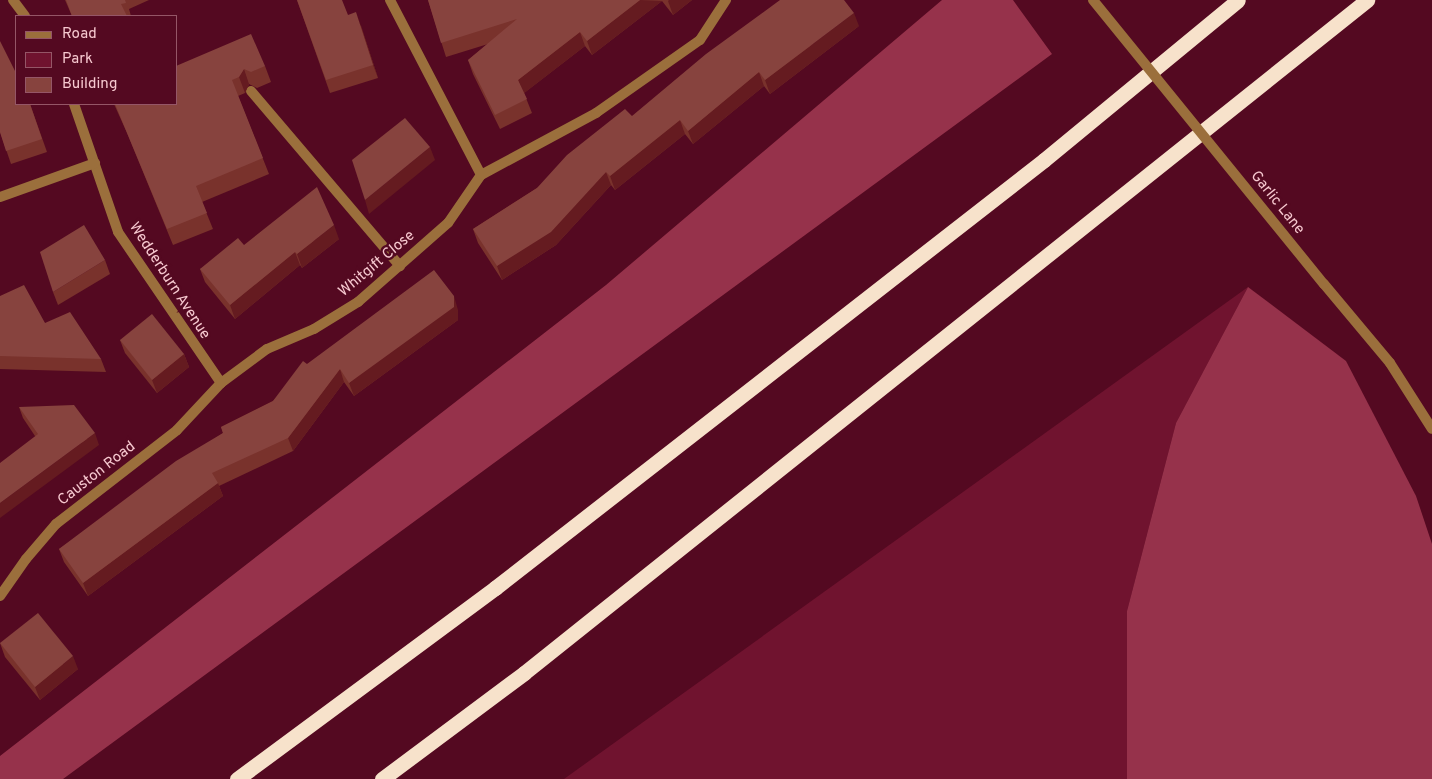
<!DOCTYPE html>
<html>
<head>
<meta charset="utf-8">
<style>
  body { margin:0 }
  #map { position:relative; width:1432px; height:779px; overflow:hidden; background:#540921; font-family:Overpass,sans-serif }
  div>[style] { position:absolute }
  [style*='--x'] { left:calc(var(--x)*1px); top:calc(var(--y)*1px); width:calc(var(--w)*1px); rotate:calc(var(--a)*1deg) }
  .green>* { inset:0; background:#70132f }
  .forest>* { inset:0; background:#96324b }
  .street>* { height:10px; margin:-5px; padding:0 5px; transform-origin:5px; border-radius:5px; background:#9b6f3c }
  .highway>* { height:15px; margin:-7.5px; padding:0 7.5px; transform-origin:7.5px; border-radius:7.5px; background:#f7e2cb }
  .street-bridge>* { height:10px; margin:-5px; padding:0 5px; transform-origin:5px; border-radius:5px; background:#9b6f3c }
  .wall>* { inset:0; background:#79322c }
  .shaded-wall>* { inset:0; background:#651b20 }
  .building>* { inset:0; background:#87433e }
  span { translate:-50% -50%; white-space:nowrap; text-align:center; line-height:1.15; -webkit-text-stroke:5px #540921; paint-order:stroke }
  .street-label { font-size:15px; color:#f7c9d0 }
  .legend { position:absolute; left:15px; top:15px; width:162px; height:90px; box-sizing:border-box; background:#540921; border:1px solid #955667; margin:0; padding:6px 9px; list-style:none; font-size:15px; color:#f7c9d0 }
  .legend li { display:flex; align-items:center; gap:10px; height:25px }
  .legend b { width:25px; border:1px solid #955667 }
</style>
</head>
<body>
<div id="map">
  <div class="green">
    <i style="clip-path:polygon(1248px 287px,1176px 423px,1127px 611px,1127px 779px,564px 779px)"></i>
  </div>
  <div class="forest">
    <i style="clip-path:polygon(942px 0,1013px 0,1052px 54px,63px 779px,0 779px,0 756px,606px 285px)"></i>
    <i style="clip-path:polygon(1248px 287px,1346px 361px,1416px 496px,1432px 544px,1432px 779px,1127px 779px,1127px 611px,1176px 423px)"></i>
  </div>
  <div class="street">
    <i style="--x:13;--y:0;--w:20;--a:53"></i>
    <i style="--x:390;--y:0;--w:197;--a:62.5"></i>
    <i style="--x:251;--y:91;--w:230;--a:49.6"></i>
    <i style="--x:74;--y:104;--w:135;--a:71"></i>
    <i style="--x:118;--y:232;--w:183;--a:55.7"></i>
    <i style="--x:0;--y:197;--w:101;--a:-19.7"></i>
    <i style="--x:1324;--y:284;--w:103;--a:50.1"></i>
    <i style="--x:1390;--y:363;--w:78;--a:57.5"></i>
    <i style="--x:0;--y:596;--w:45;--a:-54.9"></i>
    <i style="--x:26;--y:559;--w:46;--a:-49.4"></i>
    <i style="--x:56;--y:524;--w:153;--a:-37.8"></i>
    <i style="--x:177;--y:430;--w:64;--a:-46.9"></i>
    <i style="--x:221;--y:383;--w:57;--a:-36.5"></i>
    <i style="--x:267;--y:349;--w:51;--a:-23.1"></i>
    <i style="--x:314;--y:329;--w:52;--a:-31.5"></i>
    <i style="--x:358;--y:302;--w:120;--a:-41.3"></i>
    <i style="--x:448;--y:223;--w:58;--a:-55.5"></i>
    <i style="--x:481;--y:175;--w:131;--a:-28.3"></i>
    <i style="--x:596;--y:113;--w:127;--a:-35.1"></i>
    <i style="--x:700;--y:40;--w:48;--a:-57"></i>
  </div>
  <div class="highway">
    <i style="--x:237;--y:779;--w:321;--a:-36.5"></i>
    <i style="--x:495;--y:588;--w:696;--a:-37.94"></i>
    <i style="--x:1044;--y:160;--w:251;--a:-39.5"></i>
    <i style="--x:382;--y:779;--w:177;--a:-36.7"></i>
    <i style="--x:524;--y:673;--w:1079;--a:-38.6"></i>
  </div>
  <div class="street-bridge">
    <i style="--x:1093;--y:0;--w:366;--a:50.9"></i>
  </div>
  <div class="wall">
    <i style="clip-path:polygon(65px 0,149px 0,129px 9px,131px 16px,72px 16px)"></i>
    <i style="clip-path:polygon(297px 0,348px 15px,361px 26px,378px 78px,330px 93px)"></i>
    <i style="clip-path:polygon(428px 0,692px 0,673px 15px,662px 1px,592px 55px,585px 46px,524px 93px,532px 113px,500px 129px,473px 74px,468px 60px,488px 44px,446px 57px)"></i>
    <i style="clip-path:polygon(859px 26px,770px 94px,764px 86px,693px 144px,685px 134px,615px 190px,611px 185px,556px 245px,502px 280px,478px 243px,473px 229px,537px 188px,632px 116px)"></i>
    <i style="clip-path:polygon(176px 66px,265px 66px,271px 82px,257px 88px,249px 84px,245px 93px,238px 96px,269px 174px,202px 202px,213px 229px,173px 245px,127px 133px,114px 104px,176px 104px)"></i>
    <i style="clip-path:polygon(30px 104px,47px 152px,11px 164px,0 132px)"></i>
    <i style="clip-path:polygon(339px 239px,302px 268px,300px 265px,235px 319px,205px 282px,200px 269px,244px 245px)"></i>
    <i style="clip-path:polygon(105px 260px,110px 274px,58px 305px,53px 292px)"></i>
    <i style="clip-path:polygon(0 296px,45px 323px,101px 359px,106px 372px,0 369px)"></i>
    <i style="clip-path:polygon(458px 310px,458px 320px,354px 396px,344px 382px,293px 451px,219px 486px,223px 496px,88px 596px,64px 562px,59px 549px,223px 433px,221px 427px,273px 401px,307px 364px)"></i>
    <i style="clip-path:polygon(120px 340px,184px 354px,189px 367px,157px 393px,125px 353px)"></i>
    <i style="clip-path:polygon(19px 407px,99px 445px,35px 436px,23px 418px)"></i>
    <i style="clip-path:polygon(0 643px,78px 669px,40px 700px,5px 657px)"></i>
  </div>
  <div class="shaded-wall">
    <i style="clip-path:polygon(640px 0,662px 1px,592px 55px,587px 41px)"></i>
    <i style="clip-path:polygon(669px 0,692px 0,673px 15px,668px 1px)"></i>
    <i style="clip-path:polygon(356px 12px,361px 26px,378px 78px,373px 65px)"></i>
    <i style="clip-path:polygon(854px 13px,859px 26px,770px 94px,765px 80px)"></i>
    <i style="clip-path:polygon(580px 32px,585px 46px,523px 94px,518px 80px)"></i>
    <i style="clip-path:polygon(244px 69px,249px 84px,245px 93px,239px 77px)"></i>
    <i style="clip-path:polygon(759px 72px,764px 86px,693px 144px,688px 131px)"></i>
    <i style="clip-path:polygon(680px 120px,685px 134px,615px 190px,610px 176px)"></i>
    <i style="clip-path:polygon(430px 147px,435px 160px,369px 214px,365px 200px)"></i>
    <i style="clip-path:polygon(606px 172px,611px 185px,556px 245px,502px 280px,497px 266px)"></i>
    <i style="clip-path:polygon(334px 225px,339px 239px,302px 268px,297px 254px)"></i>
    <i style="clip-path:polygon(295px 252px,300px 265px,235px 319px,230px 305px)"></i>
    <i style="clip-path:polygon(454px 296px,458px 310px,458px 320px,354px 396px,349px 383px)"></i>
    <i style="clip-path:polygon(184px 354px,189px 367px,157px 393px,152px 380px)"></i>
    <i style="clip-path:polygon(340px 369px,344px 382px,293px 451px,288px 438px)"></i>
    <i style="clip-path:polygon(95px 433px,99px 445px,0 518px,0 503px)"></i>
    <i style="clip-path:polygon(218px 483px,223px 496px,88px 596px,83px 583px)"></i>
    <i style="clip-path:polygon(73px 656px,78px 669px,40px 700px,35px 687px)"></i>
  </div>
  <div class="building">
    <i style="clip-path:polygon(66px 0,125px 0,126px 3px,121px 4px,127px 16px,72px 16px)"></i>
    <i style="clip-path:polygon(297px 0,342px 0,348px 15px,356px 12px,373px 65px,326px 80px)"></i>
    <i style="clip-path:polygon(428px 0,640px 0,587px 41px,580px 32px,518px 80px,527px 99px,495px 115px,468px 60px,517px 19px,441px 43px)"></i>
    <i style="clip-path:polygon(780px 0,844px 0,854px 13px,765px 80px,759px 72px,688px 131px,680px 120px,610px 176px,606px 172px,551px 232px,497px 266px,473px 229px,537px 188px,567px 155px,625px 109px,632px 116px,706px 54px)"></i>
    <i style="clip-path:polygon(251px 34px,265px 66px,251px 72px,244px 69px,239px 77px,232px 80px,263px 158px,196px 186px,207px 213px,167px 229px,115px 104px,176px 104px,176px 66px)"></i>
    <i style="clip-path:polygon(0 41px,16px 73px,16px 104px,30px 104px,42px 139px,6px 151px,0 132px)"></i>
    <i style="clip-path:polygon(405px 118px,430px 147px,365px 200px,352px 160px)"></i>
    <i style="clip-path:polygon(317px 187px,334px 225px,297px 254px,295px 252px,230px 305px,200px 269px,238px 238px,244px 245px)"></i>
    <i style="clip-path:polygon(84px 225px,105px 260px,53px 292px,40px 252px)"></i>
    <i style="clip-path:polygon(434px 270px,454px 296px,454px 307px,349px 383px,340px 369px,288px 438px,212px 473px,218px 483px,83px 583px,59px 549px,176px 461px,223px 433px,221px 427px,273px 401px,303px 361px,307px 364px)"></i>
    <i style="clip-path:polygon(24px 285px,45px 323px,70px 312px,101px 359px,0 356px,0 296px)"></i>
    <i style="clip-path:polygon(152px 314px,184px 354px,152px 380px,120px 340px)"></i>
    <i style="clip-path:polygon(74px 405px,95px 433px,0 503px,0 463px,38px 434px,19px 407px)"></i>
    <i style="clip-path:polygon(38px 613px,73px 656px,35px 687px,0 643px)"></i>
  </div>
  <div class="street-label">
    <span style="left:1277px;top:203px;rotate:51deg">Garlic Lane</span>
    <span style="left:377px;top:264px;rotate:-40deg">Whitgift Close</span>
    <span style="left:169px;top:281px;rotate:57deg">Wedderburn Avenue</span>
    <span style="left:97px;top:474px;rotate:-38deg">Causton Road</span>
  </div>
  <ul class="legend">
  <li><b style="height:6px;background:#9b6f3c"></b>Road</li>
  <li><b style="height:14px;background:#70132f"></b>Park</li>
  <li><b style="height:14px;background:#87433e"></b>Building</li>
  </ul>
</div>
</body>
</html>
